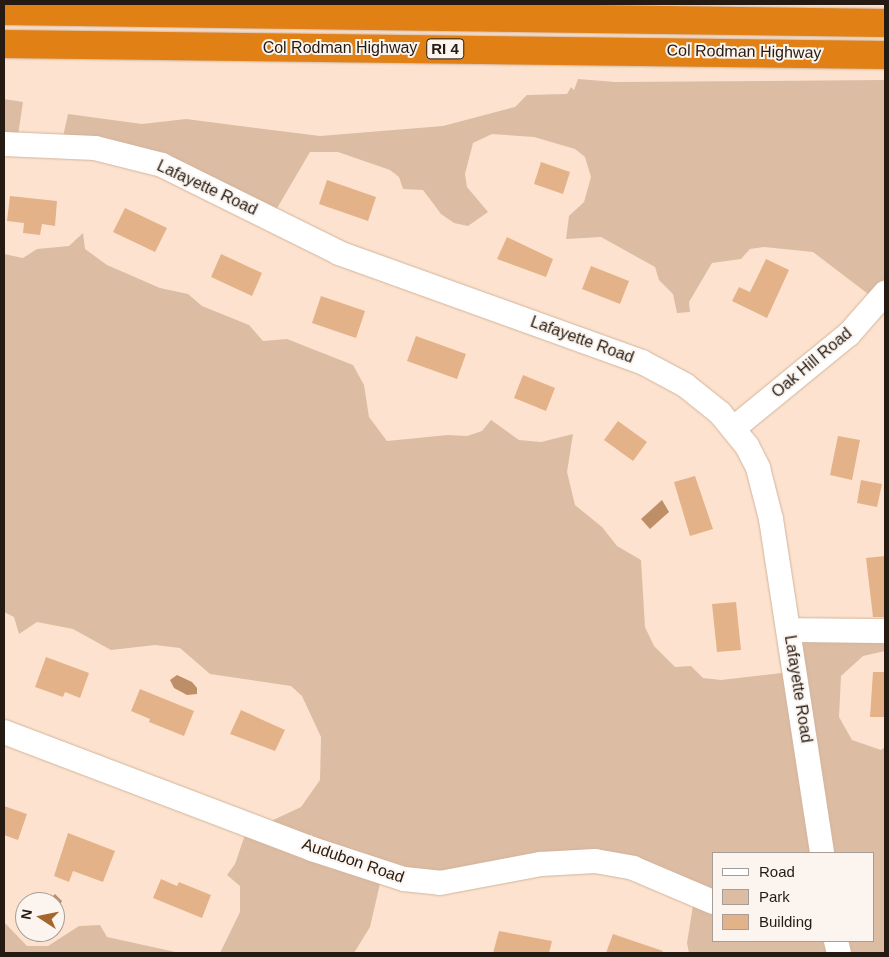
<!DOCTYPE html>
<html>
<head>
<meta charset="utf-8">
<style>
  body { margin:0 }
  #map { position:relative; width:889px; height:957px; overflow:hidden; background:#fde3cf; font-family:Arial,sans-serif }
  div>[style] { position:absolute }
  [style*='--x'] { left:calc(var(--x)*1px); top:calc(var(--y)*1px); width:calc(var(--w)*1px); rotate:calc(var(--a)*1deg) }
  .green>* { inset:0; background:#dcbca3 }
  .water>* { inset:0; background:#be8e67 }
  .building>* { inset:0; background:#e4b289 }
  .roads { filter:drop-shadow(0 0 1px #d2b49c) drop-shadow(0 0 1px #d2b49c) }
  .minor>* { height:24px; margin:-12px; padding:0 12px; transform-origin:12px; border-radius:12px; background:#fff }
  .highway>* { height:28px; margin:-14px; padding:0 14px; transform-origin:14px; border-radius:14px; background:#e08015 }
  span { translate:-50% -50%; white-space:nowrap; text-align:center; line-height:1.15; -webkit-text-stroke:4px #fbf4ef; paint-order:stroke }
  .shield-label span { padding:1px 4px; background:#fbf4ef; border:1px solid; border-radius:4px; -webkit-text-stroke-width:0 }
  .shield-label { font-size:15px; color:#261b12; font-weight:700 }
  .street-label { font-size:16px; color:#261b12 }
  .frame { position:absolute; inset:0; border:5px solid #261b12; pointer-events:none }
  .legend { position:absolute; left:712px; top:852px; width:162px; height:90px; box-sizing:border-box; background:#fbf4ef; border:1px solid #a69d97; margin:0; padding:6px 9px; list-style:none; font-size:15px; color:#261b12 }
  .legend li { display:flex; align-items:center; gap:10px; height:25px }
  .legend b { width:25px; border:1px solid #a69d97 }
  .north { position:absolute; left:15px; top:892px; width:50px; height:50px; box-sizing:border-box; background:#fbf4ef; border:1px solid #a69d97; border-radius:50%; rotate:281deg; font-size:14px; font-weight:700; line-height:20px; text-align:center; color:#261b12 }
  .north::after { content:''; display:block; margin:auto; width:18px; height:22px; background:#a5662d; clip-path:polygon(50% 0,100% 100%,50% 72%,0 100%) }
</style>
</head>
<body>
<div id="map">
  <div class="green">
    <i style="clip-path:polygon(578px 79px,615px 82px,885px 80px,885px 292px,876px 300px,813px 252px,764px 247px,750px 249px,741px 259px,712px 263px,689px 302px,690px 312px,677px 313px,673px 294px,659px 280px,655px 267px,601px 237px,566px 239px,569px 216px,584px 202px,591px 177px,585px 157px,575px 149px,534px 137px,492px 134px,473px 143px,465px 174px,467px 187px,488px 212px,468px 226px,454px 223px,441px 214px,423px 190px,403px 189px,399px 177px,390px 170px,338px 152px,310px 152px,273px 215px,164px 167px,61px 146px,68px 114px,142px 124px,186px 119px,320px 136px,443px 126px,515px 107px,527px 95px,567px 94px,571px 87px,574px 90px)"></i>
    <i style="clip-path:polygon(4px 99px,23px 102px,17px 142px,4px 143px)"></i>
    <i style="clip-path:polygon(evenodd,83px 233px,85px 249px,107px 265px,160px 288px,188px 294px,202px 306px,249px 325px,263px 341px,287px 339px,353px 365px,364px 385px,369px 417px,387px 441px,448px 435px,467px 436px,482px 431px,491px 420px,519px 440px,541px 442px,573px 434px,567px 472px,575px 505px,602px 527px,617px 546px,641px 560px,645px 627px,654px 646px,675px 667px,691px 666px,703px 678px,721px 680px,791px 672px,789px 640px,885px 639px,885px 651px,863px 656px,841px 676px,839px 717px,852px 740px,881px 750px,885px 747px,885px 953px,689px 953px,687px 943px,694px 899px,641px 872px,382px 875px,370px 927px,354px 953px,220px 953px,240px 912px,240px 886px,227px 875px,235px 864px,248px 826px,269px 822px,301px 807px,320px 780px,321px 737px,302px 696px,291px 686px,210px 674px,180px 648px,155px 645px,111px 650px,73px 629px,37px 622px,19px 634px,14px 617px,4px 612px,4px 254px,23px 258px,37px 249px,69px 246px,83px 233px,713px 853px,873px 853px,873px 941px,713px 941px,713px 853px)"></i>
    <i style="clip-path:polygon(4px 922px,27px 946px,48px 946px,79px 926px,100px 925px,107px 937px,180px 953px,4px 953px)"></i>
  </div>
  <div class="water">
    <i style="clip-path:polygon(662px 500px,669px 512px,650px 529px,641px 519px)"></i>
    <i style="clip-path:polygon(177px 675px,192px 682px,197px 688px,197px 694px,187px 695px,174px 688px,170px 680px)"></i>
    <i style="clip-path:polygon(55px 894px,62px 901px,55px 915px,55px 902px,47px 902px)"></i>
  </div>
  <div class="building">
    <i style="clip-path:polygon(541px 162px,570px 172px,563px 194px,534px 184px)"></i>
    <i style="clip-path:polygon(327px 180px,376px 197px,368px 221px,319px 204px)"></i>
    <i style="clip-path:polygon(10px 196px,57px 201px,55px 226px,42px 224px,40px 235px,23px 233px,24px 223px,7px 221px)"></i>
    <i style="clip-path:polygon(125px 208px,167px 228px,155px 252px,113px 232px)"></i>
    <i style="clip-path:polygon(507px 237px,553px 259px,546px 277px,497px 259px)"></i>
    <i style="clip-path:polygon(221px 254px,262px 273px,252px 296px,211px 277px)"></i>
    <i style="clip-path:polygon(766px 259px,789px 270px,767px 318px,732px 301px,739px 287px,750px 292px)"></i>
    <i style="clip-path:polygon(591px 266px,629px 281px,620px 304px,582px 289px)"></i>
    <i style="clip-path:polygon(321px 296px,365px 311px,356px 338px,312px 323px)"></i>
    <i style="clip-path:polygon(416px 336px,466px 354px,457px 379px,407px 361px)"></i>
    <i style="clip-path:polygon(523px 375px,555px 388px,546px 411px,514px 398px)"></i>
    <i style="clip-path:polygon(618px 421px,647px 442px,633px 461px,604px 440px)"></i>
    <i style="clip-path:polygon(838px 436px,860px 440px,852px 480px,830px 475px)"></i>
    <i style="clip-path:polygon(695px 476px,713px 529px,690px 536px,674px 482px)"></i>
    <i style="clip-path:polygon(861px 480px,882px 484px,877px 507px,857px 503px)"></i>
    <i style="clip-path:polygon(885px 556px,885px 617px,873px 617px,866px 558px)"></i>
    <i style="clip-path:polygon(736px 602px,741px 650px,717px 652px,712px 604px)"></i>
    <i style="clip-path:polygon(46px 657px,89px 673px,80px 698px,65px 692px,63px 697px,35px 687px)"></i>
    <i style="clip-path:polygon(873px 672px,885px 672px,885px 717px,870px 717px)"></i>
    <i style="clip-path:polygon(140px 689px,194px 711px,184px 736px,149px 722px,150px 719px,131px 711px)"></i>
    <i style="clip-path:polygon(241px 710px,285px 730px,275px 751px,230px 734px)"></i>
    <i style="clip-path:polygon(4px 806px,27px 814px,18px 840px,4px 835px)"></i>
    <i style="clip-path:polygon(68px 833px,115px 851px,103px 882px,73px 871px,69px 882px,54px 876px)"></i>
    <i style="clip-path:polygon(161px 879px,177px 886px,179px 882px,211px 895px,202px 918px,153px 898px)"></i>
    <i style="clip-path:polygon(499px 931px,552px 941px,549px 953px,493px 953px)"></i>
    <i style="clip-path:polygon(613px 934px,663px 951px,662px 953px,606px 953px)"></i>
  </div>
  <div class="roads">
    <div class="minor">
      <i style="--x:4;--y:144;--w:91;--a:2.5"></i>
      <i style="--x:95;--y:148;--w:69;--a:14.2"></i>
      <i style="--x:162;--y:165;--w:198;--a:26.4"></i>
      <i style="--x:339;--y:253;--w:322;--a:19.8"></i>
      <i style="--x:642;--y:362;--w:49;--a:28.1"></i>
      <i style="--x:685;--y:385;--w:45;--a:38.7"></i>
      <i style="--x:720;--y:413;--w:43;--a:50.7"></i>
      <i style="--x:747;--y:446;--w:25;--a:63"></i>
      <i style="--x:758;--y:468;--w:53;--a:75.7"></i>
      <i style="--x:771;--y:519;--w:338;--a:81.3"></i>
      <i style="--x:734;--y:428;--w:149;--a:-39.3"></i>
      <i style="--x:849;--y:334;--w:55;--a:-48.7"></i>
      <i style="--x:789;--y:630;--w:96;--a:0.6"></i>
      <i style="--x:4;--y:732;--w:329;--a:20.8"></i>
      <i style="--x:312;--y:849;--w:97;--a:18.1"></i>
      <i style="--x:404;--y:879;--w:36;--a:6"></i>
      <i style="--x:440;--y:883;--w:103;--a:-10.7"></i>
      <i style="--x:541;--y:864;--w:54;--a:-3.2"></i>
      <i style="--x:595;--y:861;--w:39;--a:10"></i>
      <i style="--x:633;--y:868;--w:87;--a:23"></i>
      <i style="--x:836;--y:941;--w:12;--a:76"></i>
    </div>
    <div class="highway">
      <i style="--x:4;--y:11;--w:881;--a:0.78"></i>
      <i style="--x:4;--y:44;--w:881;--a:0.72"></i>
    </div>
  </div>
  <div class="shield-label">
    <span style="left:445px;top:49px">RI 4</span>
  </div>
  <div class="street-label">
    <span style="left:340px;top:48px">Col Rodman Highway</span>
    <span style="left:744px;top:52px;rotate:1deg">Col Rodman Highway</span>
    <span style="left:207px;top:188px;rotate:25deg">Lafayette Road</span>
    <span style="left:582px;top:340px;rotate:20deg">Lafayette Road</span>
    <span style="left:812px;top:363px;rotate:-40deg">Oak Hill Road</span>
    <span style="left:798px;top:689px;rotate:81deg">Lafayette Road</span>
    <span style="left:353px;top:861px;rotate:19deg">Audubon Road</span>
  </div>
  <div class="frame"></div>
  <ul class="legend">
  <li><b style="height:6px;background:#fff"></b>Road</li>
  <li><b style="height:14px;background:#dcbca3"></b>Park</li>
  <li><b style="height:14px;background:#e4b289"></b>Building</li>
  </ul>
  <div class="north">N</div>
</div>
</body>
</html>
